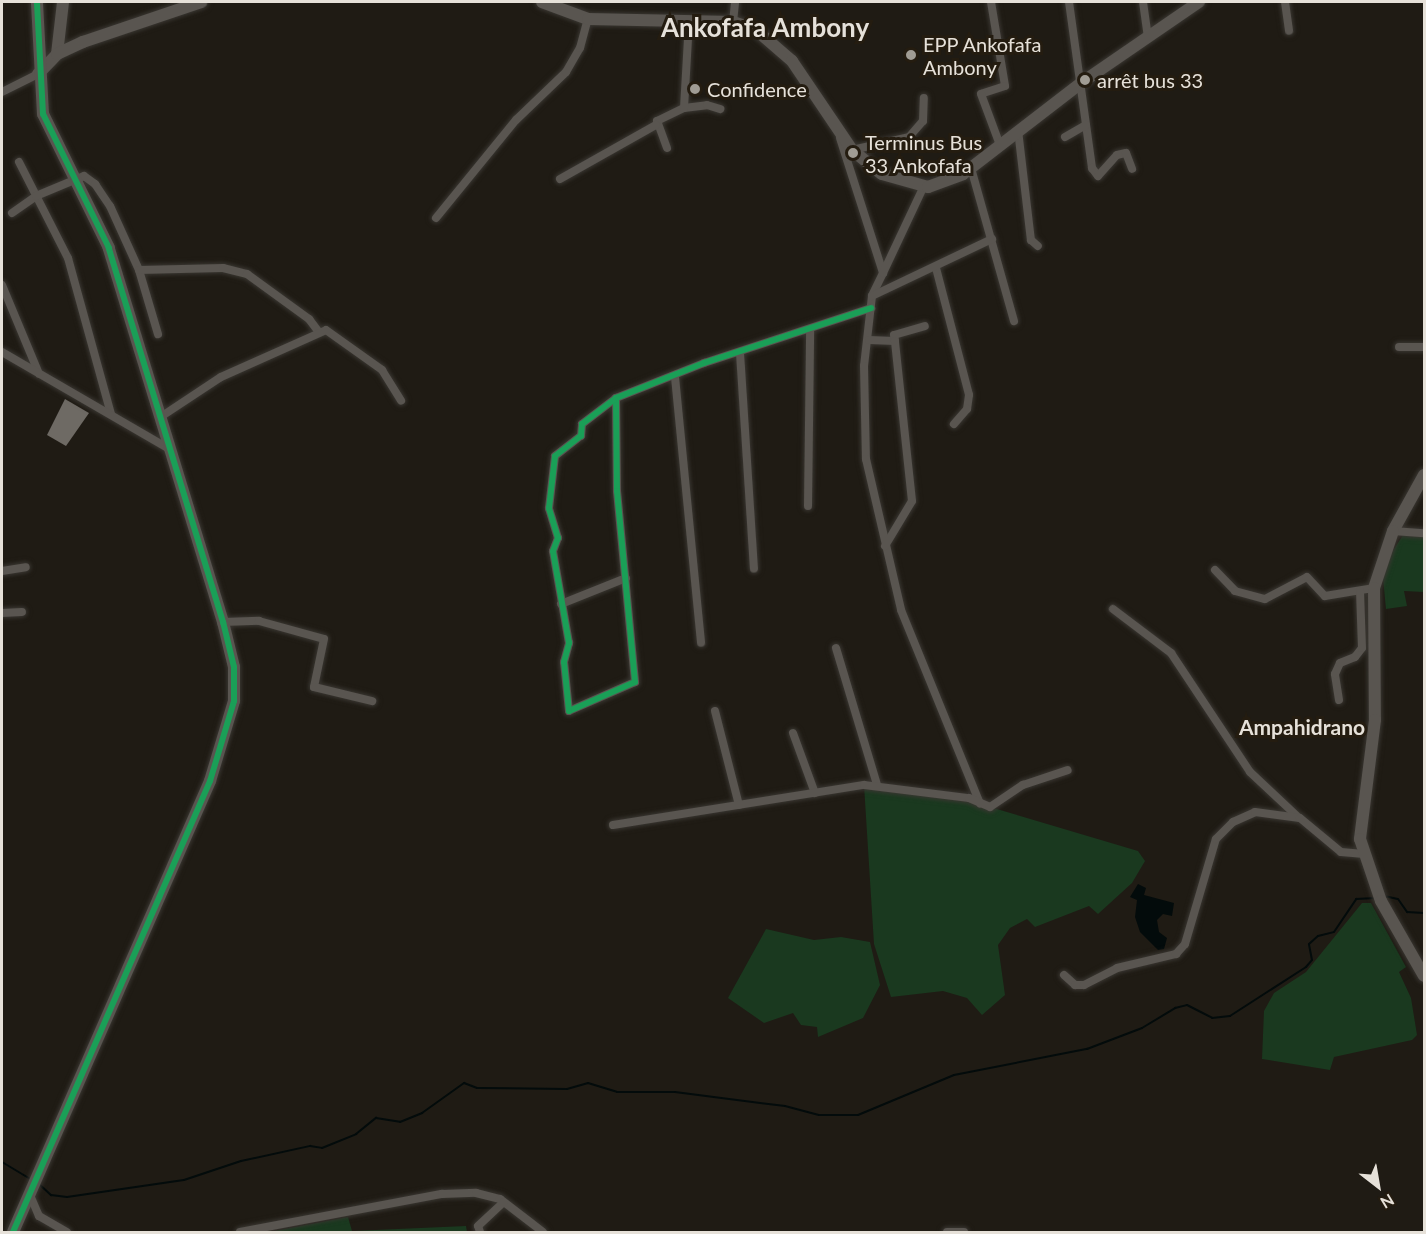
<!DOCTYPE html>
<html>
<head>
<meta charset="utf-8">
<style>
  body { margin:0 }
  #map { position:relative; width:1426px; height:1234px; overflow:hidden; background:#1f1b14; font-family:Lato,sans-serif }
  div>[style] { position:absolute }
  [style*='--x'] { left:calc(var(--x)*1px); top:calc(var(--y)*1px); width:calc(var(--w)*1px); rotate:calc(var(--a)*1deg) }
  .green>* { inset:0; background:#1a391f }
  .water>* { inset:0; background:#030b0b }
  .stream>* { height:2px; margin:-1px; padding:0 1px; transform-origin:1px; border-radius:1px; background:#030b0b }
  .building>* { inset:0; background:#6e6a64 }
  .roads { filter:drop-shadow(0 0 2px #393631) drop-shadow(0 0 2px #393631) }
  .street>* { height:8px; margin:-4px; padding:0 4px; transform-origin:4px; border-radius:4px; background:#595550 }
  .secondary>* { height:12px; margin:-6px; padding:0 6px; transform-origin:6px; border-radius:6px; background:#595550 }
  .cycleway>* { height:6px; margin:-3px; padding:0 3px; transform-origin:3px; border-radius:3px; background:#1a9f57 }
  .dots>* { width:16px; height:16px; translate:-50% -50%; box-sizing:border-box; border:3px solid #241c10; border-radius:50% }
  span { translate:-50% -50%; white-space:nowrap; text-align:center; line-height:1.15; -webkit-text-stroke:6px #241c10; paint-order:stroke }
  .poi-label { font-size:20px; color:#e6e1d9 }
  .left { translate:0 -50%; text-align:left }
  .neighbourhood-label { font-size:21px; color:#e6e1d9; font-weight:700 }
  .district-label { font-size:26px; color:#e6e1d9; font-weight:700 }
  .frame { position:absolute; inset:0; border:3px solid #e6e1d9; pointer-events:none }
  .north { position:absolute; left:1348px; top:1156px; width:60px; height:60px; -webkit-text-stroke:4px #241c10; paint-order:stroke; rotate:149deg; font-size:16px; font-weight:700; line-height:24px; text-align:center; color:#e6e1d9 }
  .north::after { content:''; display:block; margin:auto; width:21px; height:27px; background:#e6e1d9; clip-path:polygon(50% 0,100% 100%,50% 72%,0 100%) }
</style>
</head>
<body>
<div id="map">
  <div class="green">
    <i style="clip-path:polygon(1403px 535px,1424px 537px,1424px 592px,1404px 591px,1407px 606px,1386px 609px,1382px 568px)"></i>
    <i style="clip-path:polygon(864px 785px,980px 804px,1138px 851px,1145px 861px,1132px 883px,1098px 914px,1089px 906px,1035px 927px,1027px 919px,1010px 928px,998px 945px,1005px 995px,982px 1015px,967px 998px,943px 991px,891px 997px,874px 944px)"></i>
    <i style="clip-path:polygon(1362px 903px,1371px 903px,1406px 967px,1399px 972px,1411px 998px,1417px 1035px,1412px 1040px,1334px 1057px,1330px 1070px,1262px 1059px,1264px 1011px,1274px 993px,1306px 972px)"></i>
    <i style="clip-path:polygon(766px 929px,814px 940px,841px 937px,870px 942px,880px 985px,863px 1018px,818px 1037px,817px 1027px,801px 1025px,793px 1013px,764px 1023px,728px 998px)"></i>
    <i style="clip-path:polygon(348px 1217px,352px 1231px,466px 1226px,467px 1232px,269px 1232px)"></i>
  </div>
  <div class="water">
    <i style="clip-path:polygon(1138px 884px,1146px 888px,1144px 895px,1174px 903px,1172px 916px,1163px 914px,1157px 920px,1159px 932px,1167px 938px,1164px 949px,1158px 950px,1140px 932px,1135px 917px,1137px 900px,1130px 897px)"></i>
  </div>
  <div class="stream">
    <i style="--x:1384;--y:896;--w:14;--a:12"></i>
    <i style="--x:1398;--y:899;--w:16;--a:55"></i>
    <i style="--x:1407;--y:912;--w:17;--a:3"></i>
    <i style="--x:2;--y:1162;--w:33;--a:31"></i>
    <i style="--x:38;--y:1183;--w:18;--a:43"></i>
    <i style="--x:51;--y:1195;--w:16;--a:7"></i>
    <i style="--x:67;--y:1197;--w:118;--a:-8.3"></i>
    <i style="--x:184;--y:1180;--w:60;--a:-18.4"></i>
    <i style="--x:241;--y:1161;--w:71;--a:-12.3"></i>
    <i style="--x:310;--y:1146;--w:12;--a:9"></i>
    <i style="--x:322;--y:1148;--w:37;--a:-22"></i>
    <i style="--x:356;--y:1134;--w:26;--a:-39"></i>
    <i style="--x:376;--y:1118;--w:24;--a:9"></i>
    <i style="--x:400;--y:1122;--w:24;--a:-22"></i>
    <i style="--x:422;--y:1113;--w:52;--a:-35.5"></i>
    <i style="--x:464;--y:1083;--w:14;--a:21"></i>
    <i style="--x:477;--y:1088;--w:90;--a:0.6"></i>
    <i style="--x:567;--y:1089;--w:22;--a:-16"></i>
    <i style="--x:588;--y:1083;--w:30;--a:17"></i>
    <i style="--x:617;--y:1092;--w:58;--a:0"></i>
    <i style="--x:675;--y:1092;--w:111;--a:7.3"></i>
    <i style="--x:785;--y:1106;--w:35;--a:15"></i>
    <i style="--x:819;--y:1115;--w:39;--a:0"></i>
    <i style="--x:858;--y:1115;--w:104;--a:-22.6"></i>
    <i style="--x:954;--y:1075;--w:136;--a:-11.1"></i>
    <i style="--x:1087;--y:1049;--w:59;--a:-20.9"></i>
    <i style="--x:1142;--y:1028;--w:39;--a:-31"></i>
    <i style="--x:1175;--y:1008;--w:12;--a:-14"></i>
    <i style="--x:1187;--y:1005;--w:28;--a:27"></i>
    <i style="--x:1212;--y:1018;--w:18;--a:-6"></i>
    <i style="--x:1230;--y:1016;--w:90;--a:-32.8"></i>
    <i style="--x:1306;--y:967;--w:9;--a:-49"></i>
    <i style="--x:1312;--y:960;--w:16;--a:-101"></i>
    <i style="--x:1309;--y:944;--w:12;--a:-42"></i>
    <i style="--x:1318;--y:936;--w:16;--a:-14"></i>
    <i style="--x:1334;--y:932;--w:40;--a:-56"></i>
    <i style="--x:1356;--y:899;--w:19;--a:-3"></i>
  </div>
  <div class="building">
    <i style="clip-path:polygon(65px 399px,89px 413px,66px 446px,47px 435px)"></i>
  </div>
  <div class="roads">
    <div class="street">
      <i style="--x:991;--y:2;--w:85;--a:80.5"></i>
      <i style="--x:1005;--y:86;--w:25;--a:162"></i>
      <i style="--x:981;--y:94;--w:54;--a:69.6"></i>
      <i style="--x:1069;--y:2;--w:168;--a:82.1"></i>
      <i style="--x:1092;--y:168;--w:10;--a:53"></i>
      <i style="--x:1098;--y:176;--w:28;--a:-48"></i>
      <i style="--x:1117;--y:155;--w:9;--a:-13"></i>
      <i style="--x:1126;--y:153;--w:17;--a:69"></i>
      <i style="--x:1143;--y:2;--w:36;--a:82"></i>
      <i style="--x:1285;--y:2;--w:29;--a:82"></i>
      <i style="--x:733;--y:22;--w:20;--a:-84"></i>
      <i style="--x:2;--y:92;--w:40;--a:-26.6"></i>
      <i style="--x:684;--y:108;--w:23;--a:-7"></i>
      <i style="--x:707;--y:105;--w:14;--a:17"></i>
      <i style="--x:1018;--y:130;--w:111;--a:83.3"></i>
      <i style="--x:1031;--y:240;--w:9;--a:41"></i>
      <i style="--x:1065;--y:137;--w:24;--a:-30"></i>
      <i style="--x:840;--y:138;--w:142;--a:72.3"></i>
      <i style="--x:883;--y:273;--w:25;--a:116"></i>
      <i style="--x:872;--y:296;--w:70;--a:96.5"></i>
      <i style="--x:864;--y:366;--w:93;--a:88.8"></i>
      <i style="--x:866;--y:459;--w:155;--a:76.9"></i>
      <i style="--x:901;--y:610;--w:209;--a:67.8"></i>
      <i style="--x:667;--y:148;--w:29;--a:-110"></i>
      <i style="--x:657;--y:121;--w:30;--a:-26"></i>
      <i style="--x:684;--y:108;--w:88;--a:-86.7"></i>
      <i style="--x:852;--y:150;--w:58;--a:-12.8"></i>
      <i style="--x:909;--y:137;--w:21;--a:-49"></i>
      <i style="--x:923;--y:121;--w:23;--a:-88"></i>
      <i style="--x:19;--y:162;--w:108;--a:63"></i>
      <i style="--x:68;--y:258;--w:162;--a:74.6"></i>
      <i style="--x:971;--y:168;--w:159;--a:74.3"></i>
      <i style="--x:560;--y:179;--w:110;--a:-29.4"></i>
      <i style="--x:12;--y:213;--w:29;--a:-35"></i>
      <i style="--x:36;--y:196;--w:52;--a:-22.6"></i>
      <i style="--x:84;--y:176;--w:14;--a:36"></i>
      <i style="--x:95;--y:184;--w:27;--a:56"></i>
      <i style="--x:110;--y:206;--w:70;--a:65.6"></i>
      <i style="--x:139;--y:270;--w:67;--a:73.5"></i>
      <i style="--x:436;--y:218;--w:127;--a:-50.8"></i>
      <i style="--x:516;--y:120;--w:69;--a:-43.8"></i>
      <i style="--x:566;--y:72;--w:28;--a:-60"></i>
      <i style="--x:580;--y:48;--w:30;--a:-75"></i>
      <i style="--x:936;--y:268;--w:131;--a:75.4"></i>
      <i style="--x:969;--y:395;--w:14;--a:98"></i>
      <i style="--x:967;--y:409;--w:20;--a:131"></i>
      <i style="--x:139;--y:270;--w:84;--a:-1.4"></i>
      <i style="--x:223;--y:268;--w:25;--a:14"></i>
      <i style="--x:247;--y:274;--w:77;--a:36"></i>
      <i style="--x:309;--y:319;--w:15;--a:53"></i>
      <i style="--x:883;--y:273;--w:96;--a:-64.8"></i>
      <i style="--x:2;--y:285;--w:96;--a:67.4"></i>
      <i style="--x:872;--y:296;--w:133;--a:-25.4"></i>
      <i style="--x:869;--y:340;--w:26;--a:2"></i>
      <i style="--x:895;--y:341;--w:6;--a:-99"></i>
      <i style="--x:894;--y:335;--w:32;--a:-16"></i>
      <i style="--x:1399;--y:347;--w:25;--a:0"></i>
      <i style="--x:2;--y:352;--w:190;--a:30.1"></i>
      <i style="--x:740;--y:353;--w:216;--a:86.3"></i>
      <i style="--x:675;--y:377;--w:267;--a:84.4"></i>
      <i style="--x:616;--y:398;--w:93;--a:89.4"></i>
      <i style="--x:617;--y:491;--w:192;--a:84.6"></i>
      <i style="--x:635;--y:682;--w:72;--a:156.3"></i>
      <i style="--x:569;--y:711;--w:49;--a:-95.8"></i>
      <i style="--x:564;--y:662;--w:20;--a:-75"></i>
      <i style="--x:569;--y:643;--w:93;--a:-99.9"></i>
      <i style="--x:553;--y:551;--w:14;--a:-69"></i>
      <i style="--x:558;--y:538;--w:31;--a:-107"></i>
      <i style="--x:549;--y:508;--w:52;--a:-83.4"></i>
      <i style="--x:555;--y:456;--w:33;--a:-38"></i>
      <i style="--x:581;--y:436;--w:12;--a:-85"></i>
      <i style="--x:582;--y:424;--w:43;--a:-37.4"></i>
      <i style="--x:616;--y:398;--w:95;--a:-21.7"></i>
      <i style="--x:704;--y:363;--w:176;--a:-18.2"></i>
      <i style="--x:159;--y:418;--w:74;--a:-33.5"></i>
      <i style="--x:221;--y:377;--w:115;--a:-24.1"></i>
      <i style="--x:326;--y:330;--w:69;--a:35.5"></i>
      <i style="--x:382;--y:370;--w:36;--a:58"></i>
      <i style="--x:808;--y:506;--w:176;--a:-89.3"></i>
      <i style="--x:1393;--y:531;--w:31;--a:4"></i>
      <i style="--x:885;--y:546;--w:52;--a:-59"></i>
      <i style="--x:912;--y:501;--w:161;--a:-96.1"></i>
      <i style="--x:1215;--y:570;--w:29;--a:46"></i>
      <i style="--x:1235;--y:591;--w:31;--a:15"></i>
      <i style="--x:1265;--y:599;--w:47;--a:-27.6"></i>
      <i style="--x:1307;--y:577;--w:26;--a:47"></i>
      <i style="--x:1325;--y:596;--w:50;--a:-9.3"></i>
      <i style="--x:2;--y:571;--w:24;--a:-9"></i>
      <i style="--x:561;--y:604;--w:70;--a:-21.8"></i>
      <i style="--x:1113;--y:609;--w:73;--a:37.2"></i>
      <i style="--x:1171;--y:653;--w:143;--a:56.4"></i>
      <i style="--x:1250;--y:772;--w:66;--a:43.2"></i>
      <i style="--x:2;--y:613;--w:20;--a:-3"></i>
      <i style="--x:223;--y:622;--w:36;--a:-2"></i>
      <i style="--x:259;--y:621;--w:67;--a:15.5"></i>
      <i style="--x:324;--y:639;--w:49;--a:101.8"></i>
      <i style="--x:314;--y:687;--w:60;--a:13.6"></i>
      <i style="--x:836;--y:648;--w:143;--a:73.3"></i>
      <i style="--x:1339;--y:700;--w:26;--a:-99"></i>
      <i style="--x:1335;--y:674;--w:12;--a:-66"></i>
      <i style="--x:1340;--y:663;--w:16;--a:-22"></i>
      <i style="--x:1355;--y:657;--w:11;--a:-52"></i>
      <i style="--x:1362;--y:648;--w:57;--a:-92"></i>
      <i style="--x:715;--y:711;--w:97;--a:75.7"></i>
      <i style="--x:793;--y:733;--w:64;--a:69.9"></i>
      <i style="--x:613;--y:825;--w:254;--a:-9.1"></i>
      <i style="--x:864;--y:785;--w:106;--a:7.1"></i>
      <i style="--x:969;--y:798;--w:23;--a:23"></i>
      <i style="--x:990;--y:807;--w:40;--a:-34"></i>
      <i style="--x:1023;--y:785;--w:47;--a:-18.4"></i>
      <i style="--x:1064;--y:975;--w:15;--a:42"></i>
      <i style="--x:1075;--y:985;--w:9;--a:0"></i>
      <i style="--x:1084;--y:985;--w:37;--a:-27"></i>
      <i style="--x:1117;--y:968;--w:61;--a:-13.3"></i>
      <i style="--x:1176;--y:954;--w:13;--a:-48"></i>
      <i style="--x:1185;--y:944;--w:109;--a:-73.6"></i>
      <i style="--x:1216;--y:839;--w:24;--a:-45"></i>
      <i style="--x:1233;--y:822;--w:24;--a:-24"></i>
      <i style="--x:1255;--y:812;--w:45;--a:7.6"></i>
      <i style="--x:1300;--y:818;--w:53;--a:39.7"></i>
      <i style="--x:1341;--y:852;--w:23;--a:5"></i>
      <i style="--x:30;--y:1195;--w:23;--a:67"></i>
      <i style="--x:39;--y:1216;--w:32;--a:30"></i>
      <i style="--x:240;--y:1232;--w:206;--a:-10.7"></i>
      <i style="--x:442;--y:1194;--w:34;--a:-2"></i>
      <i style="--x:476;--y:1193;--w:25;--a:14"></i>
      <i style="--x:500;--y:1199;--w:54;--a:37.5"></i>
      <i style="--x:480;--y:1232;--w:6;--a:-108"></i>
      <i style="--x:478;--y:1226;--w:35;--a:-43"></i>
      <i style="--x:947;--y:1232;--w:17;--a:0"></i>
    </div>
    <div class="secondary">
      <i style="--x:542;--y:2;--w:49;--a:20.3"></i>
      <i style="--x:588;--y:19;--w:145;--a:1.2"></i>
      <i style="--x:733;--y:22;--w:23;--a:18"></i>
      <i style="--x:755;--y:29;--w:49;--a:40.9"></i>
      <i style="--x:792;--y:61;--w:107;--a:56"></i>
      <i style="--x:852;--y:150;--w:38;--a:39"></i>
      <i style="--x:882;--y:174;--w:48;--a:15.8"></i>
      <i style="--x:928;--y:187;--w:37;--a:-20"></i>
      <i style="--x:963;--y:174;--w:149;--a:-37.6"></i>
      <i style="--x:1081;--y:83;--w:143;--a:-34.5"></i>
      <i style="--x:57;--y:54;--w:52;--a:-83.4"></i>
      <i style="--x:38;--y:74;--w:28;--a:-46"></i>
      <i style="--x:57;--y:54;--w:29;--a:-25"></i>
      <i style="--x:83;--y:42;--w:125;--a:-18.7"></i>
      <i style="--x:1424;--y:475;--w:64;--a:119"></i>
      <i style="--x:1393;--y:531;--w:60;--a:108.4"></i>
      <i style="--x:1374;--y:588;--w:132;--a:89.6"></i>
      <i style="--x:1375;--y:720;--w:120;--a:97.2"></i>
      <i style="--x:1360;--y:839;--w:65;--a:71.3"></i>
      <i style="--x:1381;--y:901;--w:86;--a:60.2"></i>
      <i style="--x:13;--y:1232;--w:492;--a:-66.4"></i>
      <i style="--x:210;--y:781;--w:84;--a:-73.3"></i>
      <i style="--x:234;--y:701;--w:34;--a:-90"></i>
      <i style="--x:234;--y:667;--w:46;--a:-103.7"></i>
      <i style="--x:223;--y:622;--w:391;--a:-107"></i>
      <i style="--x:109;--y:248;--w:149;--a:-116.2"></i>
      <i style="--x:43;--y:114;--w:112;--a:-93.1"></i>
    </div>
  </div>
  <div class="cycleway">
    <i style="--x:616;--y:398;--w:93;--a:89.4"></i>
    <i style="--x:617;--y:491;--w:192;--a:84.6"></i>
    <i style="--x:635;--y:682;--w:72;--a:156.3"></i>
    <i style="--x:569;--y:711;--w:49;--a:-95.8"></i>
    <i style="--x:564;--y:662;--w:20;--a:-75"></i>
    <i style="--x:569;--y:643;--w:93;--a:-99.9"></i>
    <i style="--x:553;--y:551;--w:14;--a:-69"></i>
    <i style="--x:558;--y:538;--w:31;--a:-107"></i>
    <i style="--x:549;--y:508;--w:52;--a:-83.4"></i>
    <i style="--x:555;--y:456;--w:33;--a:-38"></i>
    <i style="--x:581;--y:436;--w:12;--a:-85"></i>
    <i style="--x:582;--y:424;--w:43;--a:-37.4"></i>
    <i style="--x:616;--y:398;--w:95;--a:-21.7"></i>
    <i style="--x:704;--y:363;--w:176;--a:-18.2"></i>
    <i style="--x:13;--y:1232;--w:492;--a:-66.4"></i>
    <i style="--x:210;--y:781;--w:84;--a:-73.3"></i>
    <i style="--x:234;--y:701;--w:34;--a:-90"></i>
    <i style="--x:234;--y:667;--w:46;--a:-103.7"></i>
    <i style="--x:223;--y:622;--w:391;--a:-107"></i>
    <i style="--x:109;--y:248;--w:149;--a:-116.2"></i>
    <i style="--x:43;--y:114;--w:112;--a:-93.1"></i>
  </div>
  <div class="dots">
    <i style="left:911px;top:55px;background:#a09c94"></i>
    <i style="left:1085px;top:80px;background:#a09c94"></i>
    <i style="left:695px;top:89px;background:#a09c94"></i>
    <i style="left:853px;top:153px;background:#a09c94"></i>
  </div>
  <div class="poi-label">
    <span class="left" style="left:923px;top:56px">EPP Ankofafa<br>Ambony</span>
    <span class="left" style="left:1097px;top:80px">arrêt bus 33</span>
    <span class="left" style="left:707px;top:89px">Confidence</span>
    <span class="left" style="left:865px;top:154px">Terminus Bus<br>33 Ankofafa</span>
  </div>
  <div class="neighbourhood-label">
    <span style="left:1302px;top:727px">Ampahidrano</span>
  </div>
  <div class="district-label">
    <span style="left:765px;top:28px">Ankofafa Ambony</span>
  </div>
  <div class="frame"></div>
  <div class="north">N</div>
</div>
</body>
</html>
